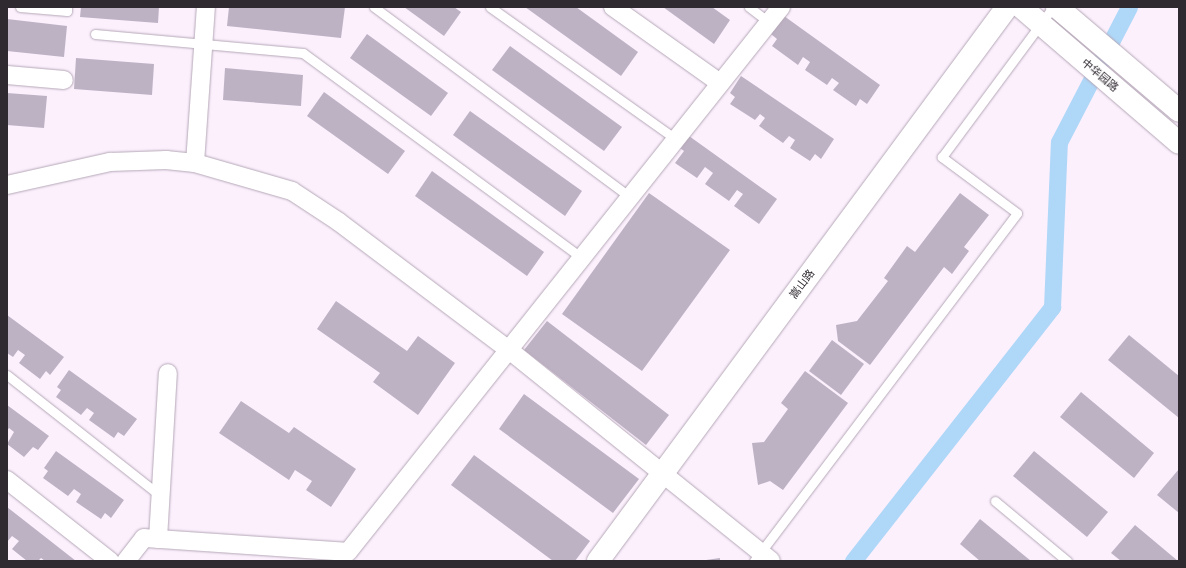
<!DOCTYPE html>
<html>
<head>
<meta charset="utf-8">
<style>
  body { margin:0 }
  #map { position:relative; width:1186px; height:568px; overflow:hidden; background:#fcf0fd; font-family:Barlow,"Noto Sans SC",sans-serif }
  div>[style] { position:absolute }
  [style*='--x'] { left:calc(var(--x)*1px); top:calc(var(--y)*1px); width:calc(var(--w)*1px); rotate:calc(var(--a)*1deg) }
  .canal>* { height:17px; margin:-8.5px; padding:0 8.5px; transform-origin:8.5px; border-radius:8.5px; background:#afd7f8 }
  .building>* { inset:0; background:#bdb2c4 }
  .roads { filter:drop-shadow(0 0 1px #b5a7b7) drop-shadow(0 0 1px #b5a7b7) }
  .service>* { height:9px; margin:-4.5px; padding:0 4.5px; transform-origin:4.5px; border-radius:4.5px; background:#fff }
  .minor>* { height:18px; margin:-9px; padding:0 9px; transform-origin:9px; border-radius:9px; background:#fff }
  .tertiary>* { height:22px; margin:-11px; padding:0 11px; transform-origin:11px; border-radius:11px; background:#fff }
  .primary>* { height:22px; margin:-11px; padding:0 11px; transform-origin:11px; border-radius:11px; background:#fff }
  span { translate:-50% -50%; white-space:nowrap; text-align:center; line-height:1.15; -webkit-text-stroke:3.5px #fff; paint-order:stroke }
  .street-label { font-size:11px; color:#2f2930 }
  .frame { position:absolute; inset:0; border:8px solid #2f2930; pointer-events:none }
</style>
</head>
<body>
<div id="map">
  <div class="canal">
    <i style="--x:853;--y:561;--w:323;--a:-51.9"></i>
    <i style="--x:1052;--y:307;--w:165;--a:-87.6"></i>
    <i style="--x:1059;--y:142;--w:152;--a:-62.6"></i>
  </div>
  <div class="building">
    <i style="clip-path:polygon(81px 7px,159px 7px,158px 23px,80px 17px)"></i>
    <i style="clip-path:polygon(229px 7px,345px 7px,341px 38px,227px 26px)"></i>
    <i style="clip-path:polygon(404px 7px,454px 7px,461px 12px,444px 36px)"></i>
    <i style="clip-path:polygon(525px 7px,576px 7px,638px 52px,621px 76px)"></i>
    <i style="clip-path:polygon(663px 7px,712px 7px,730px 20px,714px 44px)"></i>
    <i style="clip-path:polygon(784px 16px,880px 85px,867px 104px,860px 99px,856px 106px,833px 90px,839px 83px,832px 78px,827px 85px,805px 70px,810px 62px,803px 57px,798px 65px,772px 46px,777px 39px,771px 34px)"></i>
    <i style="clip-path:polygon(7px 19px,67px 26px,64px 57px,7px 51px)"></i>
    <i style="clip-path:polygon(367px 34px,448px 93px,431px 116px,350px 58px)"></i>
    <i style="clip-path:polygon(510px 46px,622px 127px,604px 151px,492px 70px)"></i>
    <i style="clip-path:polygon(76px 58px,154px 64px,152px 95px,74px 89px)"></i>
    <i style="clip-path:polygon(225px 68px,303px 75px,301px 106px,223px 100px)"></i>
    <i style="clip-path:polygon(741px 76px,834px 139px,821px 159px,815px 154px,810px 161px,790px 148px,795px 140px,789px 136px,783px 143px,759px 126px,765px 118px,760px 114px,755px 120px,730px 104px,735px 97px,730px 93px)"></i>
    <i style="clip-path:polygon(324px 92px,405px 151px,388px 174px,307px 116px)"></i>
    <i style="clip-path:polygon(7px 93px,47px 96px,44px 128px,7px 125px)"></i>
    <i style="clip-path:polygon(470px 111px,582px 191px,565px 216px,453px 135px)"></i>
    <i style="clip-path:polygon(689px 136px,777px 199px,759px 224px,734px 206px,743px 194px,737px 190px,729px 201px,705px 184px,713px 173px,705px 167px,697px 178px,675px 163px,684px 151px,680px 148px)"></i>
    <i style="clip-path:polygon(432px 171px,544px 252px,527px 276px,415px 196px)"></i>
    <i style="clip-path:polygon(649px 193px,730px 250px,642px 371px,562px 314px)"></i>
    <i style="clip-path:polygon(960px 193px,989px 215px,964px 247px,969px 251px,952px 274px,944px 267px,870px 365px,838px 341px,836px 325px,857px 321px,888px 281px,884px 278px,907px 246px,915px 252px)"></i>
    <i style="clip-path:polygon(336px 301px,407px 351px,418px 336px,455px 363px,418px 415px,373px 382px,380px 373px,317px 329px)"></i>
    <i style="clip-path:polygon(7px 315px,64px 357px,50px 375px,46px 371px,40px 379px,19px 363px,25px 355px,18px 350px,13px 357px,7px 353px)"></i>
    <i style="clip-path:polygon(547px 321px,669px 415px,646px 445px,524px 350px)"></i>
    <i style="clip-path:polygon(1129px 335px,1179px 376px,1179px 418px,1108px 360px)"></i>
    <i style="clip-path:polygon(832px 340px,864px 364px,841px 395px,809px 371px)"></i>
    <i style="clip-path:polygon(69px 370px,137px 419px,124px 436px,118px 432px,114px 438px,89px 420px,94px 413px,87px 408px,81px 415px,56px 397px,61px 390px,57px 387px)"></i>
    <i style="clip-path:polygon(805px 371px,848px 403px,783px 490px,770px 481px,758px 485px,752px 443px,764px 442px,788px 409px,781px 403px)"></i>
    <i style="clip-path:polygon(1081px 392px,1154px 453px,1134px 478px,1060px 417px)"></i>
    <i style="clip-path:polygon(524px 394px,639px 479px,613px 513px,499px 429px)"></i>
    <i style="clip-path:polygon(241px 401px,289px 433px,294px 427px,356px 469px,331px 507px,306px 490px,312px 481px,295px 470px,289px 480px,219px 433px)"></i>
    <i style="clip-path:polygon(7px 405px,49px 436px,38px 450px,33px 447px,24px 457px,7px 444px,14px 432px,9px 428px,7px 431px)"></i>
    <i style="clip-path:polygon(56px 451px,124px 500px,111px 518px,105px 513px,101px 519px,76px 502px,81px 494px,74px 489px,68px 496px,43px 478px,48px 471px,44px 468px)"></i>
    <i style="clip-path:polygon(1034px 451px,1108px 512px,1087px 537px,1013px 476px)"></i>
    <i style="clip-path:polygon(474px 455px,590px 541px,575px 561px,553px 561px,451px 485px)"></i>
    <i style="clip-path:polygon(1179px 469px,1179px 513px,1157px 495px)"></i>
    <i style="clip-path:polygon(7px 507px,76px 561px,45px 561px,41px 558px,38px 561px,27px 561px,12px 549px,19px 541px,12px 536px,7px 542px)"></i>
    <i style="clip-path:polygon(980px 519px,1031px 561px,980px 561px,960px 544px)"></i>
    <i style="clip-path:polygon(1135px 525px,1178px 561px,1121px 561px,1111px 553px)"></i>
    <i style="clip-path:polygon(720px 558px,720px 561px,706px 561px,706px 560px)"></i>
  </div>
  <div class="roads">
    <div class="service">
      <i style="--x:20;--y:7;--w:47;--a:4.9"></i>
      <i style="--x:67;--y:11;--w:4;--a:-90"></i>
      <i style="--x:374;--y:7;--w:319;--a:36.6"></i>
      <i style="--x:490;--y:7;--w:228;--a:35.4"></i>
      <i style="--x:749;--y:7;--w:25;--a:37"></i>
      <i style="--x:95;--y:34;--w:209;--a:5.2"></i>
      <i style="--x:303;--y:53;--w:346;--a:36.3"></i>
      <i style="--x:7;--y:375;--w:196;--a:38.2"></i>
      <i style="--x:995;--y:501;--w:94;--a:39.8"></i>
      <i style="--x:754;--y:561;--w:436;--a:-52.9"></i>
      <i style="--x:1017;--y:213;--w:94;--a:-143.3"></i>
      <i style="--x:942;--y:157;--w:187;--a:-53.5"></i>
    </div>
    <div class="minor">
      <i style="--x:613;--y:7;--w:131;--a:35.4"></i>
      <i style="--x:7;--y:75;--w:57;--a:5"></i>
      <i style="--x:195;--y:163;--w:156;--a:-86"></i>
      <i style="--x:7;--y:185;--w:106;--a:-12.6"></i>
      <i style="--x:110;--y:162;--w:56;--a:-2"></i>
      <i style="--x:166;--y:160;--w:29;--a:6"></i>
      <i style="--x:195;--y:163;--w:101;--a:16.1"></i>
      <i style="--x:292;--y:191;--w:56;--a:33.4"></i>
      <i style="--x:339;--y:222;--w:213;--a:37"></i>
      <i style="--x:509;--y:350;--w:336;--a:38.8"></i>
      <i style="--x:7;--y:480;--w:131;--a:38.2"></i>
      <i style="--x:158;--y:539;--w:166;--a:-86.6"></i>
      <i style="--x:126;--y:561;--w:29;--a:-52"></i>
      <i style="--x:144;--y:538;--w:204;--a:3.9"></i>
      <i style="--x:348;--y:552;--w:696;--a:-51.53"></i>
    </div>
    <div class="tertiary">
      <i style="--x:598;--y:561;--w:689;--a:-53.56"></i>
    </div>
    <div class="primary">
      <i style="--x:1021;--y:7;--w:208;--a:40.7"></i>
      <i style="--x:1057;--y:7;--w:160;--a:40.4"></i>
    </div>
  </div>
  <div class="street-label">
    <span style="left:1100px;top:75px;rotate:40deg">中华园路</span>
    <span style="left:802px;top:284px;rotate:-53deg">嵩山路</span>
  </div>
  <div class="frame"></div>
</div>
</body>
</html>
